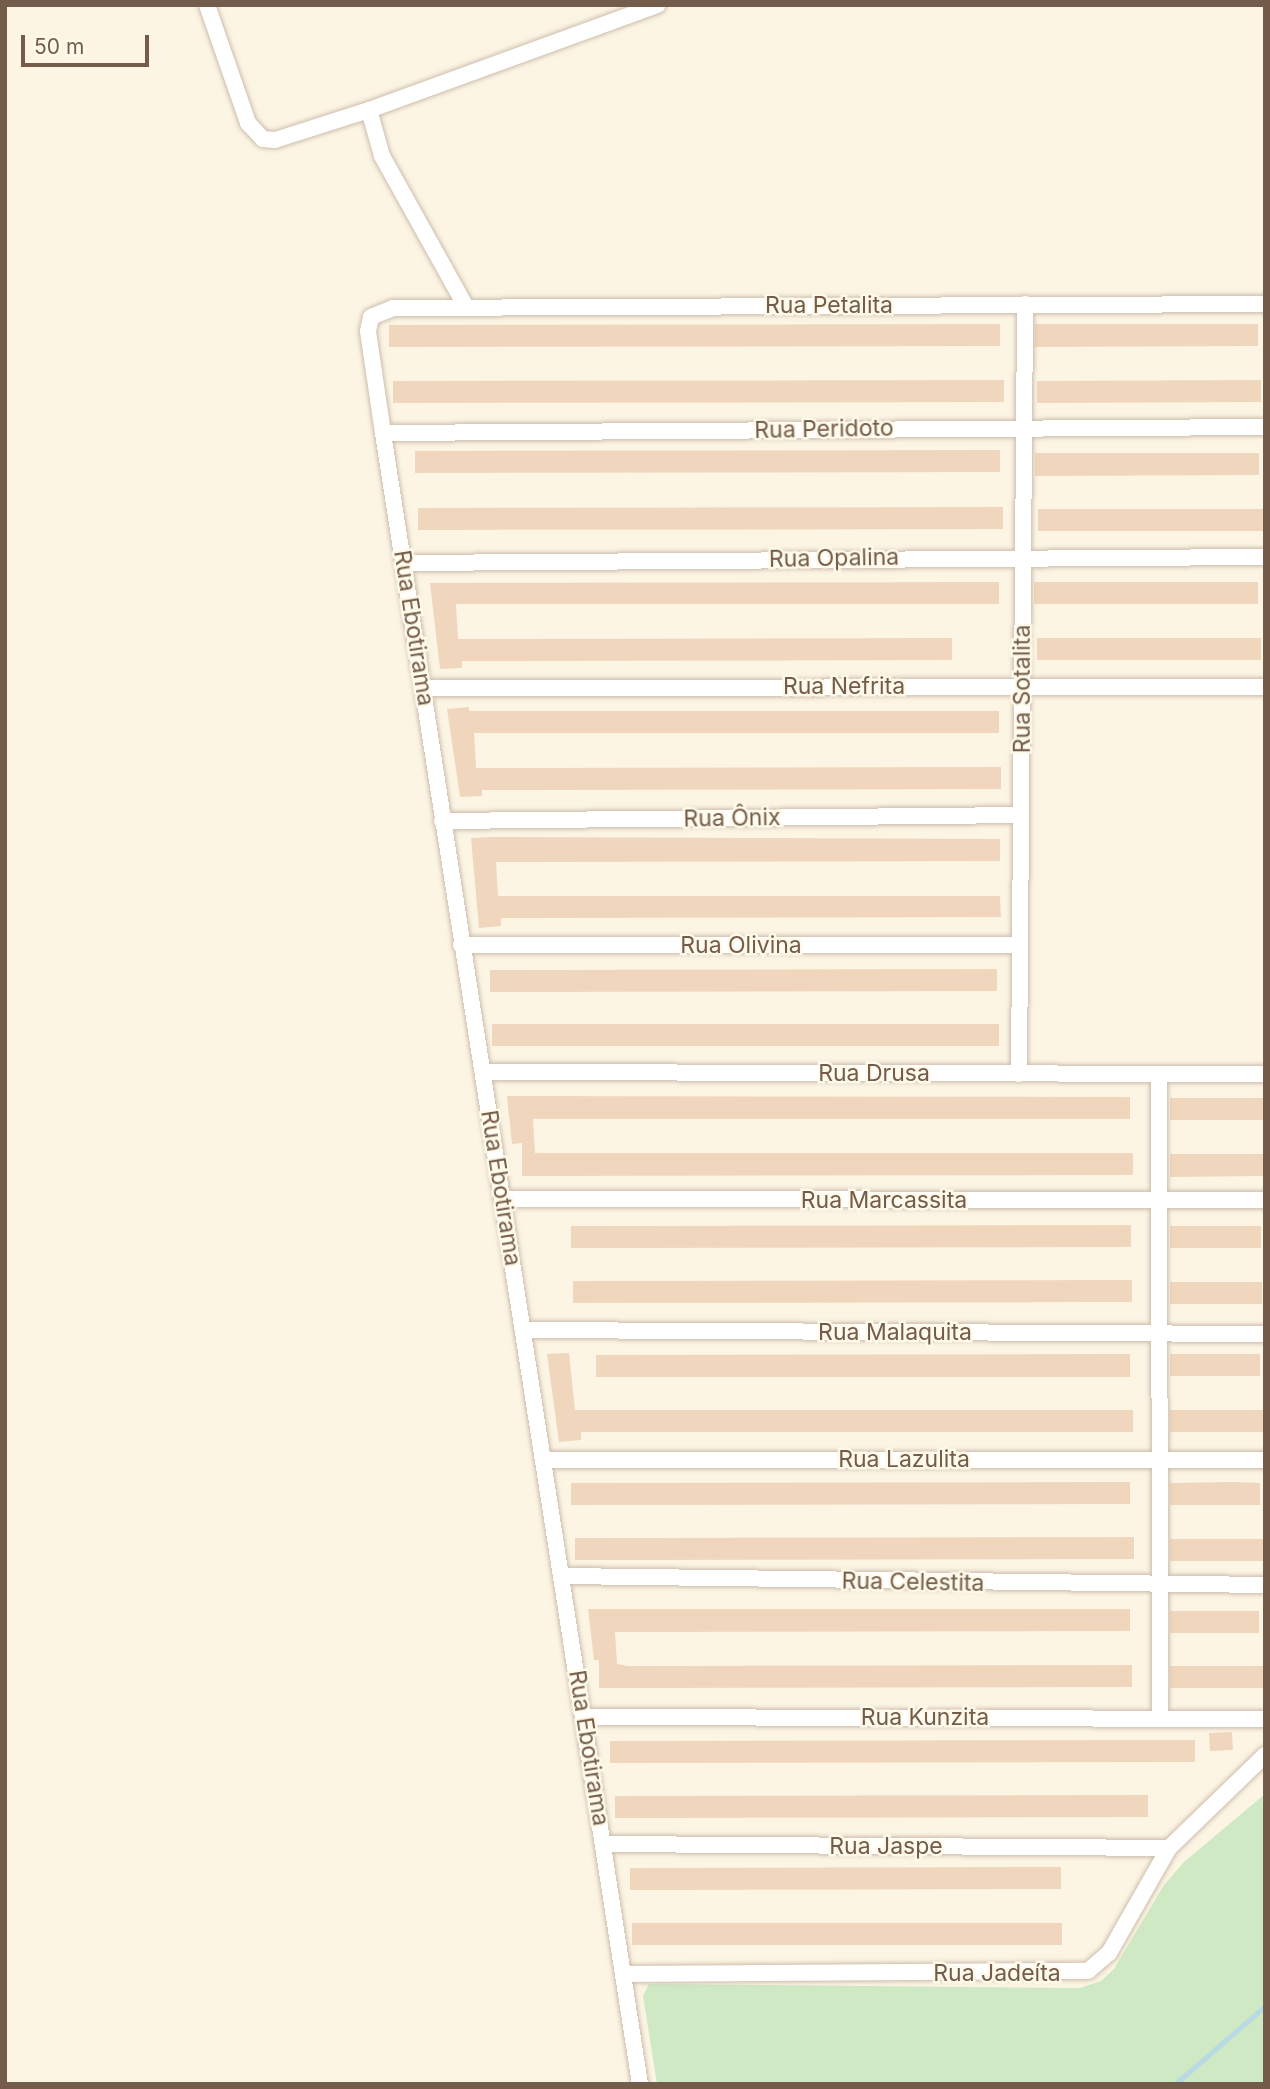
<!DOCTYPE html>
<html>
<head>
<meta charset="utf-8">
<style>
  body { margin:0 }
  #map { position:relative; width:1270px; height:2089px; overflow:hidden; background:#fcf5e4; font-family:Inter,sans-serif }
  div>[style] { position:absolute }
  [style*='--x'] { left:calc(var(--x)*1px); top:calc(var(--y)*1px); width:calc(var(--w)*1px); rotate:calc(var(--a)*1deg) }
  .green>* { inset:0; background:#cee9c3 }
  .stream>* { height:5px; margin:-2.5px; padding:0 2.5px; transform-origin:2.5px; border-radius:2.5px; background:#b9dae5 }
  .building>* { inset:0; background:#f0d6bc }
  .roads { filter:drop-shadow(0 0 2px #cdbdab) drop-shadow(0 0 2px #cdbdab) }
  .minor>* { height:16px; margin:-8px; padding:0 8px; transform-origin:8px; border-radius:8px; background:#fff }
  span { translate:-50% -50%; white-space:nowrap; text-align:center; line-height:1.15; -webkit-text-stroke:5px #fff9ea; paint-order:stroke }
  .street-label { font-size:23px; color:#735d4a }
  .frame { position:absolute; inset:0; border:7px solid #735d4a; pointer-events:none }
  .scale { position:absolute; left:21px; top:35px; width:128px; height:32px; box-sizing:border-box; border:4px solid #735d4a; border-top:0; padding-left:9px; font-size:21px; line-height:24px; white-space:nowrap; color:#735d4a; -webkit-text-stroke:5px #fff9ea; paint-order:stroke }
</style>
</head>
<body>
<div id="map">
  <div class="green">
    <i style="clip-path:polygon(1265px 1794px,1265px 2084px,657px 2084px,643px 1996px,649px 1984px,1080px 1988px,1101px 1981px,1114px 1969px,1164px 1885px,1184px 1862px)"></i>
  </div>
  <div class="stream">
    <i style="--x:1175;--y:2084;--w:119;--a:-40.9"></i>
  </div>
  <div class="building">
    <i style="clip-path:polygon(1000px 324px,1000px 346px,389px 347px,389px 325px)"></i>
    <i style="clip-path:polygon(1035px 324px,1258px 324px,1258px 346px,1035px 347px)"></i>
    <i style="clip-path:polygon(1004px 380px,1004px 402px,393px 403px,393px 381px)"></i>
    <i style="clip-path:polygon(1261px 380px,1261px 402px,1037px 403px,1037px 381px)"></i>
    <i style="clip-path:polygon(1000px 450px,1000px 472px,415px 473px,415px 451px)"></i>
    <i style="clip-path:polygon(1035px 453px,1259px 453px,1259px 475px,1035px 476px)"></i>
    <i style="clip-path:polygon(1003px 507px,1003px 529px,418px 530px,418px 508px)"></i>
    <i style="clip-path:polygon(1038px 509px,1263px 509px,1263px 531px,1038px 531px)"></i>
    <i style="clip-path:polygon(999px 582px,999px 604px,456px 604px,458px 639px,952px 638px,952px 660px,462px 661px,462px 668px,440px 669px,430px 583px)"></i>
    <i style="clip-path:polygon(1034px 582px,1258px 582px,1258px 604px,1034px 604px)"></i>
    <i style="clip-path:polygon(1037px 638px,1261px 638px,1261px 660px,1037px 660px)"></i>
    <i style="clip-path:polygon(469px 707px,469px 711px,999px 711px,999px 733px,474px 733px,476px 768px,1001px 767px,1001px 789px,482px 790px,482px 796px,460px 797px,447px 709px)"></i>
    <i style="clip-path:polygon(493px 837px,1000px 839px,1000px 861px,496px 862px,498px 896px,1000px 896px,1001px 917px,501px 918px,501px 926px,479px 928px,471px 838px)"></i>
    <i style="clip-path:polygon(997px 969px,997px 991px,490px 992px,490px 970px)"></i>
    <i style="clip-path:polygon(492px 1024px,999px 1024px,999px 1046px,492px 1046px)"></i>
    <i style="clip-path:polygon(507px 1096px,1130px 1097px,1130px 1119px,533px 1119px,535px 1153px,1133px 1153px,1133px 1175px,522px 1176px,522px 1143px,512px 1144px)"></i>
    <i style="clip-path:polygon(1170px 1098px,1263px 1098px,1263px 1120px,1170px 1120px)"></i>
    <i style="clip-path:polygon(1170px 1154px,1263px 1154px,1263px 1176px,1170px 1177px)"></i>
    <i style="clip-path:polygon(1131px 1225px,1131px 1247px,571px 1248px,571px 1226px)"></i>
    <i style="clip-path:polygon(1170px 1226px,1261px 1226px,1261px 1248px,1170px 1248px)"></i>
    <i style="clip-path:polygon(1132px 1280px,1132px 1302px,573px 1303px,573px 1281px)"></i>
    <i style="clip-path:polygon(1170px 1282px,1262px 1282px,1262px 1304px,1170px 1304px)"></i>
    <i style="clip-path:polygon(569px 1353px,575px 1410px,1133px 1410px,1133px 1432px,581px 1432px,581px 1440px,559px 1442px,547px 1354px)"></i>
    <i style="clip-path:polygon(1130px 1354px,1130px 1377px,596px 1377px,596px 1355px)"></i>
    <i style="clip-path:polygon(1170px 1354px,1260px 1354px,1260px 1376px,1170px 1376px)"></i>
    <i style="clip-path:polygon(1170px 1410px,1264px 1410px,1264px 1432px,1170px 1432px)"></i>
    <i style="clip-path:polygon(1130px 1482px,1130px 1504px,571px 1505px,571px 1483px)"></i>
    <i style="clip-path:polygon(1234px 1482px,1260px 1483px,1260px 1505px,1170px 1505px,1170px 1483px)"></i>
    <i style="clip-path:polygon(1134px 1537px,1134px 1559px,575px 1560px,575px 1538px)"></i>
    <i style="clip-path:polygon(1170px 1539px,1263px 1539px,1263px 1561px,1170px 1561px)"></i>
    <i style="clip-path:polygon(588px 1609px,1130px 1609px,1130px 1631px,615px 1632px,617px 1664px,628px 1666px,1132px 1665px,1132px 1687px,599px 1688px,599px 1660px,594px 1660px)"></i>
    <i style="clip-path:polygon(1170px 1611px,1259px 1611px,1259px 1633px,1170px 1633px)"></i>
    <i style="clip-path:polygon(1170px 1666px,1264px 1666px,1264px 1688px,1170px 1688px)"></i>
    <i style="clip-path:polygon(1232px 1732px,1233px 1750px,1210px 1751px,1209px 1733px)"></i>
    <i style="clip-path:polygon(1195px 1740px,1195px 1762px,610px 1763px,610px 1741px)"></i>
    <i style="clip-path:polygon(1148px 1795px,1148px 1817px,615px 1818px,615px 1796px)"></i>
    <i style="clip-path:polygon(1061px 1867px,1061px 1889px,630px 1890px,630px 1868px)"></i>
    <i style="clip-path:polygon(632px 1923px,1062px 1923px,1062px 1945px,632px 1945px)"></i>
  </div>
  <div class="roads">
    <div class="minor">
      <i style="--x:207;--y:5;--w:125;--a:70.8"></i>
      <i style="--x:248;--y:123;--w:22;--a:47"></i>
      <i style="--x:263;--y:139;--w:12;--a:5"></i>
      <i style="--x:275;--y:140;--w:99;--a:-17.7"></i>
      <i style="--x:369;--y:110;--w:307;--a:-20"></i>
      <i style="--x:369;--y:110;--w:48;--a:74.2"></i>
      <i style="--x:382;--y:156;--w:173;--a:60.9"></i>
      <i style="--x:383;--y:433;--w:882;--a:-0.39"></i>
      <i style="--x:404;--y:563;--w:861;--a:-0.4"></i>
      <i style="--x:423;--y:688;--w:842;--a:-0.07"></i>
      <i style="--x:442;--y:821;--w:579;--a:-0.59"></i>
      <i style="--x:461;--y:945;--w:559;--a:0"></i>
      <i style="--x:483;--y:1072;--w:782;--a:0.15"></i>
      <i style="--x:1019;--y:1074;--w:770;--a:-89.55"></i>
      <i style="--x:1159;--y:1074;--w:643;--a:89.91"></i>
      <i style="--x:502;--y:1199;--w:763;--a:0.08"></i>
      <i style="--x:525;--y:1330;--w:740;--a:0.31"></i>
      <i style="--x:543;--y:1460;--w:722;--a:0"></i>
      <i style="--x:561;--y:1576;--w:704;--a:0.73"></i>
      <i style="--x:585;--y:1717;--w:680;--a:0.17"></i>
      <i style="--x:603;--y:1844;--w:566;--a:0.4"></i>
      <i style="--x:623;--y:1974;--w:465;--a:-0.4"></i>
      <i style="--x:1088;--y:1971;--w:28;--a:-41"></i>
      <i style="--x:1109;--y:1953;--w:121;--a:-60.3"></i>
      <i style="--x:1169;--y:1848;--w:134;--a:-44.1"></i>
      <i style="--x:640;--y:2084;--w:1671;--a:-98.85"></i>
      <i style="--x:383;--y:433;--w:103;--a:-98.4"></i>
      <i style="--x:368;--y:331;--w:14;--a:-78"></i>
      <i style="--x:371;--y:317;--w:24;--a:-22"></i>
      <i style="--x:393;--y:308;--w:872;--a:-0.26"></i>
    </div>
  </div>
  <div class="street-label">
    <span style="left:829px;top:305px">Rua Petalita</span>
    <span style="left:824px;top:429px;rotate:-1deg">Rua Peridoto</span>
    <span style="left:834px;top:558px;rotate:-1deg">Rua Opalina</span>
    <span style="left:414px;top:628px;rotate:81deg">Rua Ebotirama</span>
    <span style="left:844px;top:686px">Rua Nefrita</span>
    <span style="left:1022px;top:689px;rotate:-90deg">Rua Sotalita</span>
    <span style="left:732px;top:818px;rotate:-1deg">Rua Ônix</span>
    <span style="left:741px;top:945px">Rua Olivina</span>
    <span style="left:874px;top:1073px">Rua Drusa</span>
    <span style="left:501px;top:1188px;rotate:81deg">Rua Ebotirama</span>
    <span style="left:884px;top:1200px">Rua Marcassita</span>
    <span style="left:895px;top:1332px">Rua Malaquita</span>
    <span style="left:904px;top:1459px">Rua Lazulita</span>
    <span style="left:913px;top:1582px;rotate:1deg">Rua Celestita</span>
    <span style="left:925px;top:1717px">Rua Kunzita</span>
    <span style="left:589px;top:1748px;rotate:81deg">Rua Ebotirama</span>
    <span style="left:886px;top:1846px">Rua Jaspe</span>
    <span style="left:997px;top:1973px">Rua Jadeíta</span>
  </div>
  <div class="frame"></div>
  <div class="scale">50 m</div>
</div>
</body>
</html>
